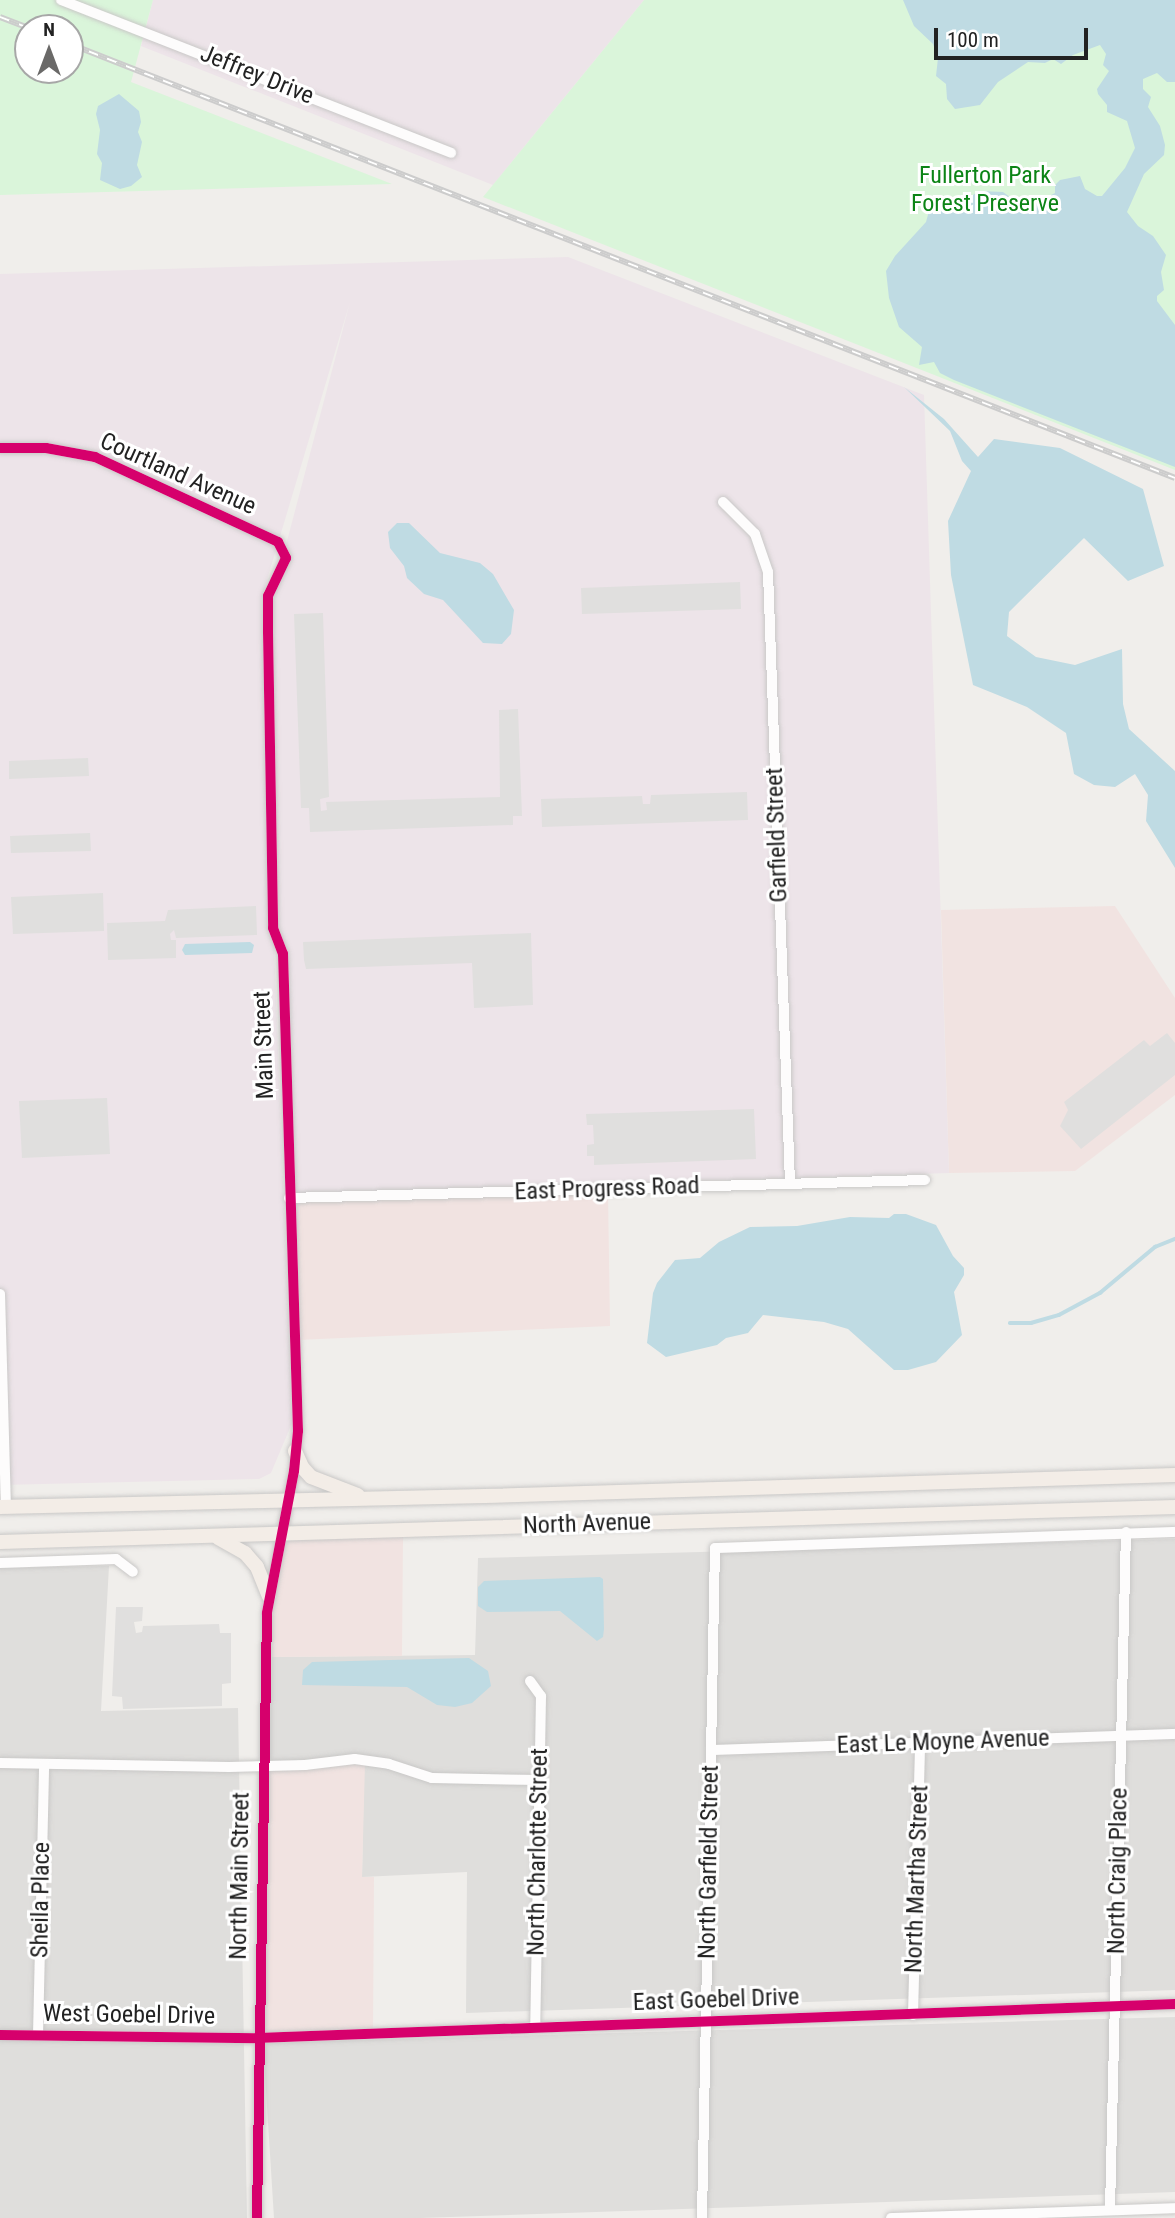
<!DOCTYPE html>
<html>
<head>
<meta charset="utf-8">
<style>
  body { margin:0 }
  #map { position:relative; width:1175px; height:2218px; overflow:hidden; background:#f0eeeb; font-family:"Roboto Condensed",sans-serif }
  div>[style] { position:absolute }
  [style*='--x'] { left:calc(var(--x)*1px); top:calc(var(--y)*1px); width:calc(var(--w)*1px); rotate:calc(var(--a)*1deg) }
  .residential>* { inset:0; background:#dfdedc }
  .commercial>* { inset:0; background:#f1e3e1 }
  .industrial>* { inset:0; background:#ede4e9 }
  .park>* { inset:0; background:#daf5da }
  .parking>* { inset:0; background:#e0dfde }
  .water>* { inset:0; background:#bfdbe3 }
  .stream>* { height:3.5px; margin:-1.75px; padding:0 1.75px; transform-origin:1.75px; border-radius:1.75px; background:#bfdbe3 }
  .roads { filter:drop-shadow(0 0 2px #c9c8c7) drop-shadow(0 0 2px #c9c8c7) }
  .minor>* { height:10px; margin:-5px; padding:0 5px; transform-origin:5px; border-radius:5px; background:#fdfcfc }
  .major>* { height:14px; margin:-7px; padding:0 7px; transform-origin:7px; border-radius:7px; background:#f3ede7 }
  .rail>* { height:6px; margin-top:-3px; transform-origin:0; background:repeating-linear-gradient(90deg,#fff 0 10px,#ccc 0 20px); box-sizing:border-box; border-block:2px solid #ccc }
  .cycleway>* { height:10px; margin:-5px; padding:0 5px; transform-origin:5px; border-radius:5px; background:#d6006c }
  span { translate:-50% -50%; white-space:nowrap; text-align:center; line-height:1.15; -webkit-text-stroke:6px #fff; paint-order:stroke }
  .street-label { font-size:24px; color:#222 }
  .park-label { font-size:24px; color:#0c8416 }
  .north { position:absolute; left:14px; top:14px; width:70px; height:70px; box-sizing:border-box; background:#fff; border:2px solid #a7a7a7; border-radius:50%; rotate:0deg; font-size:19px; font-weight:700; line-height:28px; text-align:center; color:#222 }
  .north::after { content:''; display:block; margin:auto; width:24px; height:32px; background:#6a6968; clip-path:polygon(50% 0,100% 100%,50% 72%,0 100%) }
  .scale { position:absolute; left:934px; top:28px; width:154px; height:32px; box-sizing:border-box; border:4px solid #222; border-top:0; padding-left:9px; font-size:21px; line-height:24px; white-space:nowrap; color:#222; -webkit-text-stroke:5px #fff; paint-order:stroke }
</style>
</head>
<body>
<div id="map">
  <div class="residential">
    <i style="clip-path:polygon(1175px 1539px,1175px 1990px,466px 2013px,467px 1872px,362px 1877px,364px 1763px,269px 1760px,272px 1657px,475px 1655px,478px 1558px)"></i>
    <i style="clip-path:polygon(109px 1566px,101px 1711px,238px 1708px,247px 2218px,0 2218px,0 1568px)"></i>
    <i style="clip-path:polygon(1175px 2017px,1175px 2192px,420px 2218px,274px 2218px,263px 2043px)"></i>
  </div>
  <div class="commercial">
    <i style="clip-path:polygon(1115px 906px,1175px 998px,1175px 1095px,1075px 1171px,949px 1173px,941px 910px)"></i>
    <i style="clip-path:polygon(608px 1192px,610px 1326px,297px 1340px,292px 1200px)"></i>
    <i style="clip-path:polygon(403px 1535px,402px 1656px,272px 1657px,271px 1614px,285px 1540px)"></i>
    <i style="clip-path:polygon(365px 1763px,362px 1877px,374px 1877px,373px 2031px,260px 2034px,268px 1769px)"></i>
  </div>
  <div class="industrial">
    <i style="clip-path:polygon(153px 0,644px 0,493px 185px,141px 46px)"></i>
    <i style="clip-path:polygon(568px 257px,924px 395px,949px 1173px,293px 1194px,276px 923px,272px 598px,350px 302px,261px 600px,292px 1423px,271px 1473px,259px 1479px,0 1485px,0 274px)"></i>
  </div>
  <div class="park">
    <i style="clip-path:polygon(evenodd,0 0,153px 0,131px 82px,392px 184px,0 195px,0 0,28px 28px,70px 28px,70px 70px,28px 70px,28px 28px)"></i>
    <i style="clip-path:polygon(644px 0,1175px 0,1175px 470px,483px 197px)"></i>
  </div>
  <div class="parking">
    <i style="clip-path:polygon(740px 582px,741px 609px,582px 614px,581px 588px)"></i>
    <i style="clip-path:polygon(323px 613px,329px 797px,320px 799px,321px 811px,327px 810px,326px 802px,500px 797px,499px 710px,518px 709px,522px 816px,513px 816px,513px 825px,310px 832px,309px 808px,301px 808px,294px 614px)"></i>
    <i style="clip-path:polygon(88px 758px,89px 776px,9px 779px,9px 761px)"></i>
    <i style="clip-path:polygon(747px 792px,748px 820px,542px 827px,541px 799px,642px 796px,643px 804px,650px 804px,651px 795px)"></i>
    <i style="clip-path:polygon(90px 833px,91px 851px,11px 853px,10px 836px)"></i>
    <i style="clip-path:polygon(103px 893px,104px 931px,13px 934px,11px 897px)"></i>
    <i style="clip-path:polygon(256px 906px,257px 935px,176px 938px,174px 930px,170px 934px,171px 940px,176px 940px,176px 958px,108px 960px,107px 923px,165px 921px,168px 910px)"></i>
    <i style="clip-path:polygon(531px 933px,533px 1005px,474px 1008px,472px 963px,306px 969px,304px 960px,303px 942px)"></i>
    <i style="clip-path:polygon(1167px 1033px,1175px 1043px,1175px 1075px,1081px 1149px,1060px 1126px,1068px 1110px,1064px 1102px,1144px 1040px,1150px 1046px)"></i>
    <i style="clip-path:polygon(107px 1098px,110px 1154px,22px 1158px,19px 1101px)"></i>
    <i style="clip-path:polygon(754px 1109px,756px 1159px,594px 1165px,594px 1156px,587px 1156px,587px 1145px,594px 1144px,593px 1125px,587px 1125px,586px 1114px)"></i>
    <i style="clip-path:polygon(116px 1607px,143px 1607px,142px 1621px,134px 1622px,136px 1633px,142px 1632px,143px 1626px,219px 1624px,220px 1633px,231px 1633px,231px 1683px,222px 1684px,222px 1706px,123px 1709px,122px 1697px,112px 1696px)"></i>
  </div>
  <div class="water">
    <i style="clip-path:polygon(903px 0,1175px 0,1175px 82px,1167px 82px,1157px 73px,1143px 79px,1143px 89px,1151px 97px,1148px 107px,1160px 126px,1165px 145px,1164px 155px,1144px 174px,1127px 212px,1138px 226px,1153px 236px,1166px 255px,1161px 272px,1164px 290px,1157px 296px,1157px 301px,1175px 325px,1175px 467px,954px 380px,940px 373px,934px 362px,919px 365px,922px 347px,899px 327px,889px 298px,886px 271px,895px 256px,926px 222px,929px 211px,951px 207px,980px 191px,1003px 192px,1014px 200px,1020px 198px,1038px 202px,1055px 193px,1055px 185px,1060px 180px,1080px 176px,1085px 189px,1097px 196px,1102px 196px,1125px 168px,1135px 148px,1127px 121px,1107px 112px,1107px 105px,1098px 94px,1097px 89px,1109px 71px,1103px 65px,1106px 54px,1100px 45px,1073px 55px,1061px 64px,1053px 59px,1045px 63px,1028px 62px,998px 82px,980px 105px,955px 109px,947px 99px,946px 84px,936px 76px,938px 58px,933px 44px,914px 26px)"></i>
    <i style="clip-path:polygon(119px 94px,139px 111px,141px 122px,138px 132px,142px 142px,137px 165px,142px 177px,131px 186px,120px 189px,100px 180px,102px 163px,97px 154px,100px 130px,96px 114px,98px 106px)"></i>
    <i style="clip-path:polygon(904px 387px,944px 419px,978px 457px,994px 439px,1060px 448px,1143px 489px,1164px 566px,1128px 581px,1084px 538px,1009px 612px,1007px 636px,1036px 657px,1075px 665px,1122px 649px,1123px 704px,1129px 729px,1175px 771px,1175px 868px,1146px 821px,1148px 795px,1135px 774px,1115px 787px,1094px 785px,1074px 774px,1066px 733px,1027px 707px,973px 685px,951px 575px,948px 521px,971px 471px,962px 461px,950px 431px)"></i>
    <i style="clip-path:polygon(397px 523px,409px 523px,440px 553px,480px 563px,493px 574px,514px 610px,511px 634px,502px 644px,483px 643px,443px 600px,424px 594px,407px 578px,404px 566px,390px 548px,388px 532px)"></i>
    <i style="clip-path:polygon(250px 942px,254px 945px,252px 953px,185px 955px,182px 950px,185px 944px)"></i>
    <i style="clip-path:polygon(894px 1214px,906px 1214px,936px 1225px,953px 1256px,964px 1268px,964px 1275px,954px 1292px,962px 1335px,936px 1362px,908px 1370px,894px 1370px,848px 1329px,824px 1322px,763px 1315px,748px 1333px,726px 1338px,717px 1345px,666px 1357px,647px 1343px,653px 1293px,657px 1283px,675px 1260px,700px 1258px,719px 1242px,750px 1227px,797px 1226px,850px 1217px,889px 1218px)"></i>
    <i style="clip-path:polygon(600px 1577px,603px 1579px,604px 1629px,603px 1637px,597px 1641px,560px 1611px,487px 1612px,478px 1606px,478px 1587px,484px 1581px)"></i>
    <i style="clip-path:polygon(469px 1658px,488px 1671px,491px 1686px,472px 1703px,455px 1707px,437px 1705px,407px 1687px,302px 1685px,303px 1670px,312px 1662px)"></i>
  </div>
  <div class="stream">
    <i style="--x:1010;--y:1323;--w:21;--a:0"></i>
    <i style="--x:1031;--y:1323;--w:29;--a:-16"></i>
    <i style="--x:1059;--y:1315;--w:47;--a:-28.2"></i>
    <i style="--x:1100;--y:1293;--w:72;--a:-39.9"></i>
    <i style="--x:1155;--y:1247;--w:22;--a:-22"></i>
  </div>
  <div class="roads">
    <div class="minor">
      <i style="--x:61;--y:0;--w:419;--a:21.4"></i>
      <i style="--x:0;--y:448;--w:46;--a:0"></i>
      <i style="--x:46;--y:448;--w:50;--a:10.4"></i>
      <i style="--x:95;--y:457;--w:202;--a:24.9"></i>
      <i style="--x:278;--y:542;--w:18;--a:63"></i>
      <i style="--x:286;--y:558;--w:42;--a:115.3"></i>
      <i style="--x:268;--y:596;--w:36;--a:90"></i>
      <i style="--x:268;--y:632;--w:296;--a:89"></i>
      <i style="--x:273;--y:928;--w:28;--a:69"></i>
      <i style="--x:283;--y:954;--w:477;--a:88.2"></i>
      <i style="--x:298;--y:1431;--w:40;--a:95.7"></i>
      <i style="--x:294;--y:1471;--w:145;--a:100.8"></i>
      <i style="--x:267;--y:1613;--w:605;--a:90.95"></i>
      <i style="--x:723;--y:502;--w:45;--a:45"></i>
      <i style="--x:755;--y:534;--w:40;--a:71.1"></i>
      <i style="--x:768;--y:572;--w:612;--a:87.94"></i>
      <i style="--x:289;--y:1198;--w:636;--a:-1.62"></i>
      <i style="--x:0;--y:1294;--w:213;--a:88.4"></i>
      <i style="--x:0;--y:1563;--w:116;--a:-2"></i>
      <i style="--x:116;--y:1559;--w:21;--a:37"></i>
      <i style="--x:530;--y:1681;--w:19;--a:54"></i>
      <i style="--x:541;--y:1696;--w:331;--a:91"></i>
      <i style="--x:711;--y:1750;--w:464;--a:-2"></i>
      <i style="--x:0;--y:1763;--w:229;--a:1"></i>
      <i style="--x:229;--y:1767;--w:76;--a:-1.5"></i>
      <i style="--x:305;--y:1765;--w:50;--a:-6.8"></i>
      <i style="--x:355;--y:1759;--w:34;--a:8"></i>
      <i style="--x:389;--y:1764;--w:45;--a:18"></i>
      <i style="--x:432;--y:1778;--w:108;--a:1.1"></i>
      <i style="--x:913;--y:2015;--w:272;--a:-88.5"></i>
      <i style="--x:0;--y:2035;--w:257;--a:0.7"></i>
      <i style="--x:257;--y:2038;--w:919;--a:-2.12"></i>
      <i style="--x:38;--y:2035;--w:271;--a:-88.7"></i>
      <i style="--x:1110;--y:2210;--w:678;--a:-88.65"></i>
      <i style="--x:702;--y:2218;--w:670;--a:-88.89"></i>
      <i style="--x:715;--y:1548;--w:460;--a:-2"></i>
      <i style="--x:891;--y:2218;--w:284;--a:-2"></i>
    </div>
    <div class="major">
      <i style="--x:295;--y:1451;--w:17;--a:66"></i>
      <i style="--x:302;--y:1467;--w:13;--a:48"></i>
      <i style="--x:311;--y:1477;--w:50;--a:21"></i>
      <i style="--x:0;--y:1507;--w:485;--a:-1.3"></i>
      <i style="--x:485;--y:1496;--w:690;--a:-1.74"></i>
      <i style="--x:218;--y:1538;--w:31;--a:29"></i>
      <i style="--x:245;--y:1553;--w:18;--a:49"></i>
      <i style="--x:257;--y:1567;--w:31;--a:68"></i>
      <i style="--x:0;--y:1542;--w:1176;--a:-1.71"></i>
    </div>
  </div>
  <div class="rail">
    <i style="--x:0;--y:17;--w:30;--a:21"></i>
    <i style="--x:70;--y:44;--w:1187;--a:21.44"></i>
  </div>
  <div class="cycleway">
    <i style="--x:0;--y:448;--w:46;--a:0"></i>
    <i style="--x:46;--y:448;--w:50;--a:10.4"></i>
    <i style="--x:95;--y:457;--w:202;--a:24.9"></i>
    <i style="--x:278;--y:542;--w:18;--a:63"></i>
    <i style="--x:286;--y:558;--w:42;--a:115.3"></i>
    <i style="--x:268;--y:596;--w:36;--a:90"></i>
    <i style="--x:268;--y:632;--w:296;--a:89"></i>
    <i style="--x:273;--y:928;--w:28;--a:69"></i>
    <i style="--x:283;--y:954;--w:477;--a:88.2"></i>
    <i style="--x:298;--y:1431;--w:40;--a:95.7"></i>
    <i style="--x:294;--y:1471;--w:145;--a:100.8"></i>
    <i style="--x:267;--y:1613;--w:605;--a:90.95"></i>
    <i style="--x:0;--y:2035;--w:257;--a:0.7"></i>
    <i style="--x:257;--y:2038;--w:919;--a:-2.12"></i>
  </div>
  <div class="street-label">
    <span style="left:257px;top:75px;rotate:22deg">Jeffrey Drive</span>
    <span style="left:178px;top:474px;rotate:24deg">Courtland Avenue</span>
    <span style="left:777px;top:835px;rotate:-92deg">Garfield Street</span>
    <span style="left:264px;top:1045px;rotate:-92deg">Main Street</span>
    <span style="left:607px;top:1189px;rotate:-2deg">East Progress Road</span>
    <span style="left:587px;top:1524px;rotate:-2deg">North Avenue</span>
    <span style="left:943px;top:1742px;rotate:-2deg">East Le Moyne Avenue</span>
    <span style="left:538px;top:1852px;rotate:-89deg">North Charlotte Street</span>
    <span style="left:709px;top:1862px;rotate:-89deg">North Garfield Street</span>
    <span style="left:1118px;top:1871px;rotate:-89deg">North Craig Place</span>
    <span style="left:240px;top:1876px;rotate:-89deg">North Main Street</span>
    <span style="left:917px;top:1879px;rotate:-88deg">North Martha Street</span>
    <span style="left:41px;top:1900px;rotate:-89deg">Sheila Place</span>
    <span style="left:716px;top:2000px;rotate:-2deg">East Goebel Drive</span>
    <span style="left:129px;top:2015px;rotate:1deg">West Goebel Drive</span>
  </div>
  <div class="park-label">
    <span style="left:985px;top:190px">Fullerton Park<br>Forest Preserve</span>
  </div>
  <div class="north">N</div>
  <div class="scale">100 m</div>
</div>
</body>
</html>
